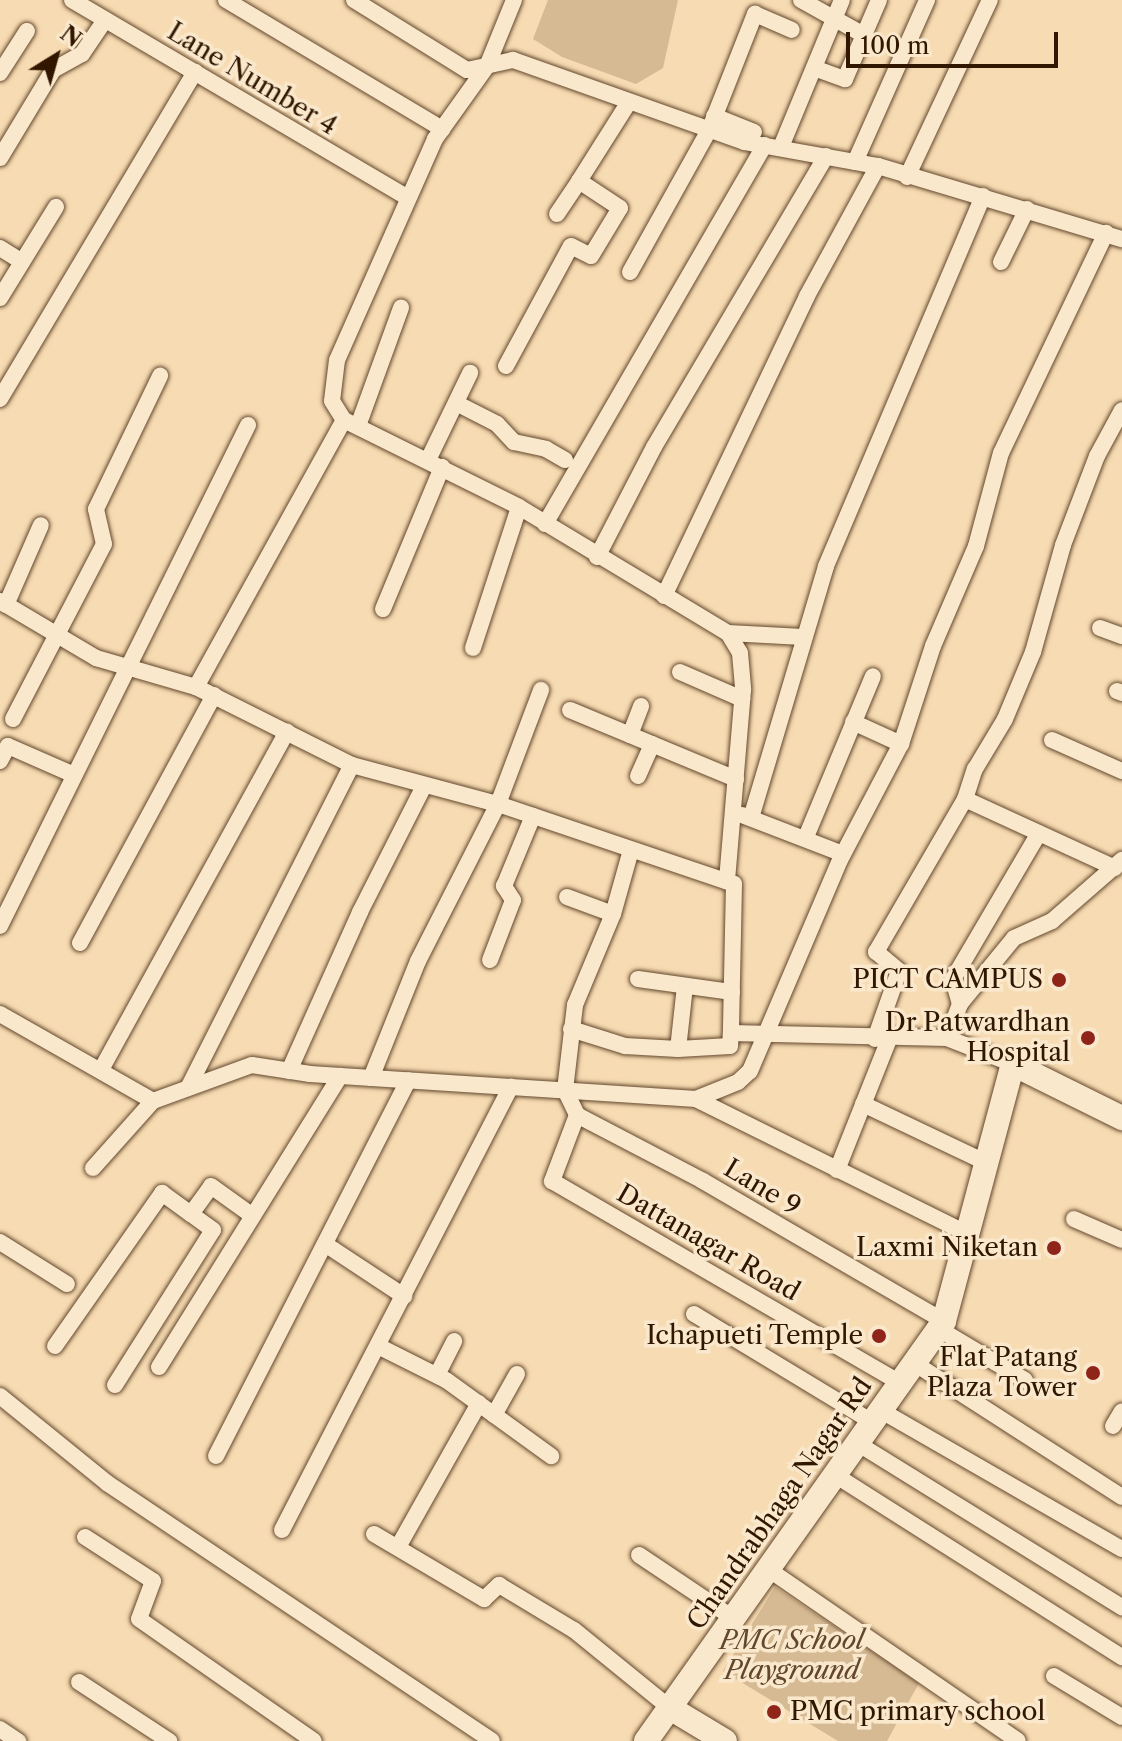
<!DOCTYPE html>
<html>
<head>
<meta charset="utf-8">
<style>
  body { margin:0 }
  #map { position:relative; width:1122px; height:1741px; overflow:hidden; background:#f7dbb2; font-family:"Libre Caslon Text",serif }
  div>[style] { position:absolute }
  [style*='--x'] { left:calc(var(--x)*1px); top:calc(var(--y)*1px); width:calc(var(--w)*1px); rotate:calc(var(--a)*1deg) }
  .green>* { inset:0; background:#d5ba94 }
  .roads { filter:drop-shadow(0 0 2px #62472c) drop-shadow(0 0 2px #62472c) }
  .street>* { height:16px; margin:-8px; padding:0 8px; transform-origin:8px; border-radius:8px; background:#fae8cd }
  .secondary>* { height:24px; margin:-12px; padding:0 12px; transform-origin:12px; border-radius:12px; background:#fae8cd }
  .dots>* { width:22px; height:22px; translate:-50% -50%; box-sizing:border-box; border:4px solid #fae8cd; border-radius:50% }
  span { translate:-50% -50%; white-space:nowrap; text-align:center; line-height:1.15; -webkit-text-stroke:7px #fae8cd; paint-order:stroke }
  .street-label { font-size:26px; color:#311600 }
  .poi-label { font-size:26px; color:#311600 }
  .right { translate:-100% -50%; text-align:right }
  .left { translate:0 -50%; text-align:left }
  .park-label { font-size:26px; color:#62472c; font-style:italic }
  .north { position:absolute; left:16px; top:16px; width:80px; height:80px; -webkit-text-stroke:6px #fae8cd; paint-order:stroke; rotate:37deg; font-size:22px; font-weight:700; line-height:32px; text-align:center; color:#311600 }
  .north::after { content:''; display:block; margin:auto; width:28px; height:36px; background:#311600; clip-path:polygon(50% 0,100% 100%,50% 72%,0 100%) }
  .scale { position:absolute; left:846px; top:32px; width:212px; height:36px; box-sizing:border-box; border:4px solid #311600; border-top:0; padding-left:10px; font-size:24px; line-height:28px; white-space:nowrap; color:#311600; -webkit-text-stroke:6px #fae8cd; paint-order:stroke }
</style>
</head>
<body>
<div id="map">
  <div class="green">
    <i style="clip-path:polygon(548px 0,678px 0,663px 68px,636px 84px,562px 57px,533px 39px)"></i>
    <i style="clip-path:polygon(775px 1587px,919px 1683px,887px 1741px,838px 1741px,723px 1671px)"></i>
  </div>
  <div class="roads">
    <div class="street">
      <i style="--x:72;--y:0;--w:390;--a:30.5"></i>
      <i style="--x:226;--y:0;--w:252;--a:30.8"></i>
      <i style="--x:354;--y:0;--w:133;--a:31.8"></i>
      <i style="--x:467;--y:70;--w:47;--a:-12.3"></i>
      <i style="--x:513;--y:60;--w:245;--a:19.5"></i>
      <i style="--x:744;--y:142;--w:136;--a:10.2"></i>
      <i style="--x:878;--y:166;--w:255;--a:16.7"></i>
      <i style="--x:514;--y:0;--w:71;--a:112.2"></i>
      <i style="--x:487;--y:66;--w:90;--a:125.5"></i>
      <i style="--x:435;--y:139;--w:242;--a:113.9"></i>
      <i style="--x:337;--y:360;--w:41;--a:97"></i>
      <i style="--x:332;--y:401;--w:22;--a:58"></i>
      <i style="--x:344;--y:420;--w:195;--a:26.4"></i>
      <i style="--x:519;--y:507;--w:244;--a:31.1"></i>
      <i style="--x:728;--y:633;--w:23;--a:59"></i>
      <i style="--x:740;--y:653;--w:37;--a:85"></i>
      <i style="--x:743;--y:690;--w:192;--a:94.8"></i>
      <i style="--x:801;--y:0;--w:72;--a:29.1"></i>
      <i style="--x:814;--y:68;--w:33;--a:20"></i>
      <i style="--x:845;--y:79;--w:86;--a:-66.7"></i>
      <i style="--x:0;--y:73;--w:50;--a:-57.3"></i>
      <i style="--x:714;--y:116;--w:43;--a:21.8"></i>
      <i style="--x:781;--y:147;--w:159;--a:-67.5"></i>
      <i style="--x:0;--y:158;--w:103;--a:-58.9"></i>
      <i style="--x:53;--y:70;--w:33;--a:-29"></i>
      <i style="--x:82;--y:54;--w:41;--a:-55.9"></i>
      <i style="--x:855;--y:162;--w:177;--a:-66"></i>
      <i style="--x:907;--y:177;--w:195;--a:-64.9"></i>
      <i style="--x:557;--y:214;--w:40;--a:-56"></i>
      <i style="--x:0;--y:248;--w:26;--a:32"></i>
      <i style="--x:1001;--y:262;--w:59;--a:-63.9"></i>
      <i style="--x:630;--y:272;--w:165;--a:-60.9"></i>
      <i style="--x:710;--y:128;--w:123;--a:-68.5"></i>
      <i style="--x:755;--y:14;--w:40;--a:23.4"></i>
      <i style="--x:0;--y:298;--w:107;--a:-58.4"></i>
      <i style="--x:506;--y:366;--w:136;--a:-61.6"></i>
      <i style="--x:571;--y:246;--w:22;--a:27"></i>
      <i style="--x:591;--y:256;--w:56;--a:-58.9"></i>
      <i style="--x:620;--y:208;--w:49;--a:-146.6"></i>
      <i style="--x:579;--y:181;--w:93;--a:-57.7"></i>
      <i style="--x:0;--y:399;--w:381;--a:-59.2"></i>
      <i style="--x:456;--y:403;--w:46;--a:27.1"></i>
      <i style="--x:497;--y:424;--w:25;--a:47"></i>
      <i style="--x:514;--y:442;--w:33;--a:12"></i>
      <i style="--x:546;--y:449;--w:22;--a:30"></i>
      <i style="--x:358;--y:426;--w:126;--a:-70"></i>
      <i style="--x:428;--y:460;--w:97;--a:-64.2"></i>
      <i style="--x:545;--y:524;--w:438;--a:-59.9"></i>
      <i style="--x:597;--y:557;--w:124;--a:-62.6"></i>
      <i style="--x:654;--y:447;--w:338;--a:-59.4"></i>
      <i style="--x:664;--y:596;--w:332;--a:-64.5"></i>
      <i style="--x:807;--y:296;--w:148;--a:-61.4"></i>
      <i style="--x:0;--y:601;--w:112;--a:30.7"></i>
      <i style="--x:96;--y:658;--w:104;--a:16.2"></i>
      <i style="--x:196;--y:687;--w:174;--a:26.6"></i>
      <i style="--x:352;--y:765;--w:151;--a:15"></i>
      <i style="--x:498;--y:804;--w:249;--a:18.7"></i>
      <i style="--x:734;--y:884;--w:149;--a:91.2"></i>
      <i style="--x:731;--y:1033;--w:216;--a:1.3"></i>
      <i style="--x:947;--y:1038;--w:71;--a:21.5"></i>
      <i style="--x:6;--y:605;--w:87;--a:-66.4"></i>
      <i style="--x:383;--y:609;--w:154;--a:-67.4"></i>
      <i style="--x:1100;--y:628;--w:23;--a:20"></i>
      <i style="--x:728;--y:633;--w:75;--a:3.1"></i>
      <i style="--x:473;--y:648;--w:148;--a:-71.9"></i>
      <i style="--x:680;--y:672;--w:68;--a:23.5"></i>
      <i style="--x:196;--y:687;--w:305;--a:-61"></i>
      <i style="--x:1117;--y:691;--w:5;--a:22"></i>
      <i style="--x:570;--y:710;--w:180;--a:22.6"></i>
      <i style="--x:13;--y:719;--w:197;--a:-62.5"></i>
      <i style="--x:104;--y:544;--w:36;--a:-103"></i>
      <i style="--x:96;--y:509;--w:148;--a:-64.3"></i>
      <i style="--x:853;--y:722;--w:53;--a:24.6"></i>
      <i style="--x:630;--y:735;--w:31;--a:-69"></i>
      <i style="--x:1052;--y:740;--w:77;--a:23.9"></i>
      <i style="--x:0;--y:761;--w:17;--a:-62"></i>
      <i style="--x:8;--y:746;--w:72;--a:23.7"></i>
      <i style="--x:638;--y:776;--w:35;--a:-66"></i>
      <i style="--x:965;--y:799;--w:165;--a:24.7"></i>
      <i style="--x:742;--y:815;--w:108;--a:21.1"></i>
      <i style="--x:751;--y:818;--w:263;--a:-73.4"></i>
      <i style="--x:826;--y:566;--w:402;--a:-67"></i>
      <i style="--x:806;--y:837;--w:174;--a:-67.4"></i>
      <i style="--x:631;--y:850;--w:66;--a:105.7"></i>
      <i style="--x:613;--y:914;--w:99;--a:112.7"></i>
      <i style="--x:575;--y:1005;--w:86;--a:96.7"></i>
      <i style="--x:565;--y:1090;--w:28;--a:64"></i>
      <i style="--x:577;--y:1115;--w:142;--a:27.6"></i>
      <i style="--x:703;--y:1181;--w:279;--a:30.2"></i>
      <i style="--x:567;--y:897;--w:49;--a:20.3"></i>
      <i style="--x:0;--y:926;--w:559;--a:-63.66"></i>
      <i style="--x:80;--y:943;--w:282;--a:-61.6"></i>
      <i style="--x:490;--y:960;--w:64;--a:-69"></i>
      <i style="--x:513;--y:900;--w:17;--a:-123"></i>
      <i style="--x:504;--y:886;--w:76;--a:-67.5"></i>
      <i style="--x:638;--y:979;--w:95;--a:7.9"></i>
      <i style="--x:685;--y:986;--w:63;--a:96.3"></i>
      <i style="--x:678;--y:1049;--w:52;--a:-3.3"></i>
      <i style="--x:730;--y:1046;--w:13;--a:-86"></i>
      <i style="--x:960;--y:1004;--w:26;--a:-106"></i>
      <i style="--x:953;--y:979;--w:169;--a:-59.5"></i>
      <i style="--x:0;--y:1014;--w:176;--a:29.6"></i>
      <i style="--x:153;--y:1101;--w:105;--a:-20"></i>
      <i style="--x:252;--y:1065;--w:59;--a:8.8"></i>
      <i style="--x:310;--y:1074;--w:387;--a:3.7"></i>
      <i style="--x:696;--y:1099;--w:45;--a:-22"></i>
      <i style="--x:738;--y:1082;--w:16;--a:-43"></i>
      <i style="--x:750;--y:1071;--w:229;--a:-66.9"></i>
      <i style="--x:840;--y:860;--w:131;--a:-62.3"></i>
      <i style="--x:901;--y:744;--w:103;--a:-71.9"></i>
      <i style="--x:933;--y:646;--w:109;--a:-66.7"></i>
      <i style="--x:976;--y:546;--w:96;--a:-75"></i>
      <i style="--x:1001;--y:453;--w:244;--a:-64.5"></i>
      <i style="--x:571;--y:1029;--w:57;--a:17.5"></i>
      <i style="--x:625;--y:1046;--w:53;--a:3.2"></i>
      <i style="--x:947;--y:1038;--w:36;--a:-69"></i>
      <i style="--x:960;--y:1004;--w:85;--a:-50.7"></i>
      <i style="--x:1014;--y:938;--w:42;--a:-24.1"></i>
      <i style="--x:1052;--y:921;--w:93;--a:-41.1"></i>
      <i style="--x:875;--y:1039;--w:72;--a:-70.6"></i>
      <i style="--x:899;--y:971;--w:30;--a:-140"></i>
      <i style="--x:876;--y:952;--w:177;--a:-59.8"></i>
      <i style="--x:965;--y:799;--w:32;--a:-72"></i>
      <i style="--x:975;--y:769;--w:58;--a:-59"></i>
      <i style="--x:1005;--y:719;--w:73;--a:-67.3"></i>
      <i style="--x:1033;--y:652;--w:111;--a:-74.3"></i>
      <i style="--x:1063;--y:545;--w:95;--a:-69.1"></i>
      <i style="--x:1097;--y:456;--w:52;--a:-61.5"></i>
      <i style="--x:102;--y:1068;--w:384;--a:-61.2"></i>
      <i style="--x:289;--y:1071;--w:174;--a:-65.9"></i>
      <i style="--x:360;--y:912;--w:141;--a:-63.1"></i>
      <i style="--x:371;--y:1078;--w:126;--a:-68.1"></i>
      <i style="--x:418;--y:961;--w:176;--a:-63"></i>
      <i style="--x:498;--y:804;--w:122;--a:-69.3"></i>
      <i style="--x:189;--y:1086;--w:360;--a:-63.1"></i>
      <i style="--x:696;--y:1099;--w:299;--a:26.4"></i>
      <i style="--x:863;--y:1104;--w:135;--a:25.4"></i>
      <i style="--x:577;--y:1115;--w:71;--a:110.7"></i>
      <i style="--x:552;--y:1181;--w:402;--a:30.1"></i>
      <i style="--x:93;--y:1168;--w:90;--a:-48.2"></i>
      <i style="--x:837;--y:1170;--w:141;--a:-68.3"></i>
      <i style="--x:1074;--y:1219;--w:52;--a:23.6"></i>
      <i style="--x:0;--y:1242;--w:79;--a:32.1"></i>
      <i style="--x:325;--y:1244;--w:95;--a:33.4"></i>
      <i style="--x:694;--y:1314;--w:208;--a:31.2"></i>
      <i style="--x:939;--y:1329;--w:100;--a:30.7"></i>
      <i style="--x:55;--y:1346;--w:187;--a:-55"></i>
      <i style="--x:162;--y:1193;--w:36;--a:36"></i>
      <i style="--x:378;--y:1346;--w:76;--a:26.6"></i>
      <i style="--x:446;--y:1380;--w:130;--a:35.9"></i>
      <i style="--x:914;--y:1363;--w:247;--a:32.8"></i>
      <i style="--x:159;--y:1367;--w:343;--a:-58.1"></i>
      <i style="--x:437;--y:1375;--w:38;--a:-63"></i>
      <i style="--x:115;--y:1385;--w:183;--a:-57.7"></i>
      <i style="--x:213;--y:1230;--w:27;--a:-144"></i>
      <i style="--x:191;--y:1214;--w:34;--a:-54"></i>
      <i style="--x:211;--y:1186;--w:48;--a:35.7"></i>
      <i style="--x:0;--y:1396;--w:138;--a:39.1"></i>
      <i style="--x:107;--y:1483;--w:463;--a:33.8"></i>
      <i style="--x:880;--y:1410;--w:279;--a:29.9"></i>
      <i style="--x:494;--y:1415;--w:47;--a:-60.7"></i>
      <i style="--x:1113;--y:1426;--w:17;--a:-59"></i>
      <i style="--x:857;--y:1443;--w:312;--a:31.8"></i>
      <i style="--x:216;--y:1456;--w:422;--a:-62.9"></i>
      <i style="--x:835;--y:1475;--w:340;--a:32.4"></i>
      <i style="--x:282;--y:1530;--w:499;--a:-62.7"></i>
      <i style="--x:374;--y:1534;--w:128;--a:30.6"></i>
      <i style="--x:484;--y:1599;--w:21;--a:-43"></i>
      <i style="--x:499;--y:1585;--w:87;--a:31"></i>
      <i style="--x:574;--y:1630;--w:124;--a:39.1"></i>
      <i style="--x:85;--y:1537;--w:81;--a:32.9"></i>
      <i style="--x:153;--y:1581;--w:40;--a:110.2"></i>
      <i style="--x:139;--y:1619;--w:213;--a:34.9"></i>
      <i style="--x:398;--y:1547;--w:165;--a:-60.6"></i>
      <i style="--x:639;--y:1555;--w:113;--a:33.8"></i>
      <i style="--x:768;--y:1569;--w:303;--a:34.5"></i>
      <i style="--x:1054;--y:1676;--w:79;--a:31.1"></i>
      <i style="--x:79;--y:1682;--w:108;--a:33.2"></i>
      <i style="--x:0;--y:1729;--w:22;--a:34"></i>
    </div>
    <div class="secondary">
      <i style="--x:670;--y:1708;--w:64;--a:31"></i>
      <i style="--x:646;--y:1741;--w:515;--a:-54.64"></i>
      <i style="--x:944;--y:1321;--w:266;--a:-75"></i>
      <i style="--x:1013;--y:1064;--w:122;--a:26.4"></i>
    </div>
  </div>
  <div class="dots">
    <i style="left:1059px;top:980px;background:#8f2418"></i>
    <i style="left:1088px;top:1038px;background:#8f2418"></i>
    <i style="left:1054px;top:1248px;background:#8f2418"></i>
    <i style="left:879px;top:1336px;background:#8f2418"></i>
    <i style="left:1093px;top:1373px;background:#8f2418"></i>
    <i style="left:774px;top:1712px;background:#8f2418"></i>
  </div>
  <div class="street-label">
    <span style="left:252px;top:79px;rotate:31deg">Lane Number 4</span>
    <span style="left:762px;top:1188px;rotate:31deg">Lane 9</span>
    <span style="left:708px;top:1243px;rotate:30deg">Dattanagar Road</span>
    <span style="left:780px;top:1504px;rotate:-55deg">Chandrabhaga Nagar Rd</span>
  </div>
  <div class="poi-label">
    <span class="right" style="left:1043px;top:980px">PICT CAMPUS</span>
    <span class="right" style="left:1070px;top:1038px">Dr Patwardhan<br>Hospital</span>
    <span class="right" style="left:1038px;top:1248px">Laxmi Niketan</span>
    <span class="right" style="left:863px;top:1336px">Ichapueti Temple</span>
    <span class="right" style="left:1077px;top:1373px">Flat Patang<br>Plaza Tower</span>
    <span class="left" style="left:790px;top:1712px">PMC primary school</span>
  </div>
  <div class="park-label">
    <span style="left:792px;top:1656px">PMC School<br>Playground</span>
  </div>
  <div class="north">N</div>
  <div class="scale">100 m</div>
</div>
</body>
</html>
